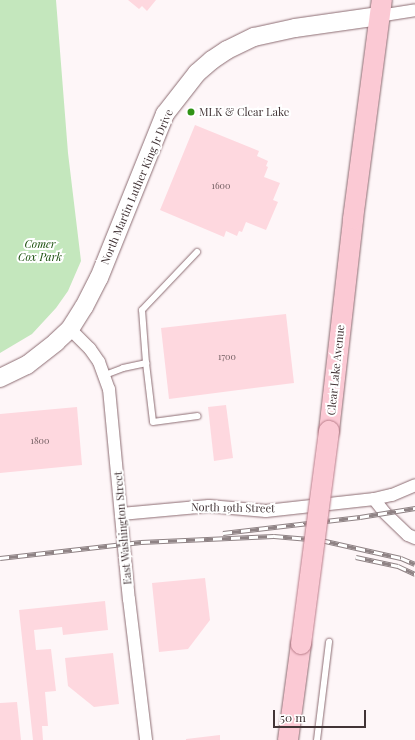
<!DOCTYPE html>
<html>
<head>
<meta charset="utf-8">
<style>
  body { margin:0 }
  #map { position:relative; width:415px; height:740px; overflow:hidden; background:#fef6f8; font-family:"Playfair Display",serif }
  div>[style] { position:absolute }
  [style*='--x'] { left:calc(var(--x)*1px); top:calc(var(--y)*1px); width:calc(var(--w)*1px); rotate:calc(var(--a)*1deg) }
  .green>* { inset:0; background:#c4e7bd }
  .building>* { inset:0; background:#fed8df }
  .roads { filter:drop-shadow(0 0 1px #8c6c72) drop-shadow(0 0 1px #8c6c72) }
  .lane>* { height:6px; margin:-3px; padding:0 3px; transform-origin:3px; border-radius:3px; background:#fff }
  .street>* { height:12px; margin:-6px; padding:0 6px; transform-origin:6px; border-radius:6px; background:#fff }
  .secondary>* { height:18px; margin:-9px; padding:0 9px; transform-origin:9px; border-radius:9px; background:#fff }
  .primary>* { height:20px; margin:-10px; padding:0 10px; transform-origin:10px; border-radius:10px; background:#fbc9d4 }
  .rail>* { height:4.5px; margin-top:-2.25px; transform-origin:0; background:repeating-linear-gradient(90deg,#fff 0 9px,#8f8385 0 18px); box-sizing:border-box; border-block:1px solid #8f8385 }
  .bridges { filter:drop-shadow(0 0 1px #b97d8a) drop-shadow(0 0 1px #b97d8a) }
  .primary-bridge>* { height:20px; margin:-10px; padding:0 10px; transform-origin:10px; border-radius:10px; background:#fbc9d4 }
  .dots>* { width:11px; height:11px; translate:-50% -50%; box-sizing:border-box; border:2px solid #fff; border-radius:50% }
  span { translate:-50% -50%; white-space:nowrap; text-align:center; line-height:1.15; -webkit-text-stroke:4px #fff; paint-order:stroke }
  .number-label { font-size:9px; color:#715d60 }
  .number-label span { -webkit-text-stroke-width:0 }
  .poi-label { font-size:11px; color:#423436 }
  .left { translate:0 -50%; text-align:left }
  .street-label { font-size:11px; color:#423436 }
  .park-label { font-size:11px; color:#154b07; font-style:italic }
  .scale { position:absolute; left:273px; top:710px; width:93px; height:18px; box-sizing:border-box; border:2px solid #423436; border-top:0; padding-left:5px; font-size:12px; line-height:14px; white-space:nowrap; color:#423436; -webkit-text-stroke:3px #fff; paint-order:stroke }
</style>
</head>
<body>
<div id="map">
  <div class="green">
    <i style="clip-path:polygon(0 0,56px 0,68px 153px,81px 261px,68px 291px,56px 308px,32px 334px,0 353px)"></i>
  </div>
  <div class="building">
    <i style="clip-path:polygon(128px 0,156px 0,147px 11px,142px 6px,139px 9px)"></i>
    <i style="clip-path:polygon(195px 125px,259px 151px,257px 156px,268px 161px,266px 166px,268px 167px,264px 177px,280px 183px,273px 200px,278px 202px,266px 230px,246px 222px,242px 232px,239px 231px,237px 236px,226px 231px,224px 237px,160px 210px)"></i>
    <i style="clip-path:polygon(286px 314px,294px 383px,169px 399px,161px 328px)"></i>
    <i style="clip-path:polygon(226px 405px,233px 458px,214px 461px,208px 407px)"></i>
    <i style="clip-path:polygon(77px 407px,82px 465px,0 473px,0 414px)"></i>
    <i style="clip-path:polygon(205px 578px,210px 620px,188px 649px,159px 652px,152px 583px)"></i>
    <i style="clip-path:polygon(105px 601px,108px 630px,63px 635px,62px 627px,34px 630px,36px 650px,51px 649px,56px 691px,45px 692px,48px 726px,42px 726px,43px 740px,33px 740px,19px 610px)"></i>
    <i style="clip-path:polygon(113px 653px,119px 704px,94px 707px,68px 686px,65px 658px)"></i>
    <i style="clip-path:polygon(17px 702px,21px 740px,0 740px,0 703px)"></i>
    <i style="clip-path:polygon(220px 735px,220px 740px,186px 740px,186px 739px)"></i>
  </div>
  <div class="roads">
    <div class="lane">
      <i style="--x:146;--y:363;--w:53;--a:-94.3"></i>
      <i style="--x:142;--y:310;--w:80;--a:-46.5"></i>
      <i style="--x:105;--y:375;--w:19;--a:-21"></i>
      <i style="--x:123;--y:368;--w:24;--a:-12"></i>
      <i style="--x:146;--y:363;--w:59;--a:83.2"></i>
      <i style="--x:153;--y:422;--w:45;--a:-7.6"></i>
      <i style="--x:317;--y:740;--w:99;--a:-83"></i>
    </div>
    <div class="street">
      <i style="--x:379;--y:16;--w:36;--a:-9"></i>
      <i style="--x:70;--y:329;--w:28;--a:45"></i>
      <i style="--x:90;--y:349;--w:16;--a:55"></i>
      <i style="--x:99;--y:362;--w:29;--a:70"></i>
      <i style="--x:109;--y:389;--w:211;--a:84.6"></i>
      <i style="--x:129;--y:599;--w:142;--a:83.1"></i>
      <i style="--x:374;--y:499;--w:16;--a:52"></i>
      <i style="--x:384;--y:512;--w:33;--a:44"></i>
      <i style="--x:408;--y:535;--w:8;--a:23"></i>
      <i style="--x:121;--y:514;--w:88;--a:-5.2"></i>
      <i style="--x:209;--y:506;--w:57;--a:5"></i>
      <i style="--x:266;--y:511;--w:109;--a:-6.3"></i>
      <i style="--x:374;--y:499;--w:18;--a:-13"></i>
      <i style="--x:392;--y:495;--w:25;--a:-23"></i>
    </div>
    <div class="secondary">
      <i style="--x:0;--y:378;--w:30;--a:-26"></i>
      <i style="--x:27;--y:365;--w:37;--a:-38"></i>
      <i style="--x:56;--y:342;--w:19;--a:-43"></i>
      <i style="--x:70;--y:329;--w:26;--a:-58"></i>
      <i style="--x:84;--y:307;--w:33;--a:-63"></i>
      <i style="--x:99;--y:278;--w:177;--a:-68.1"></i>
      <i style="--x:165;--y:114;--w:52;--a:-52"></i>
      <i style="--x:197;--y:73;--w:20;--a:-41"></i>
      <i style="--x:212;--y:60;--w:18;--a:-34"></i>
      <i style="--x:227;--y:50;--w:30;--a:-26"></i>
      <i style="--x:254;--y:37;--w:42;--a:-12.4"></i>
      <i style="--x:295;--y:28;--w:85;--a:-8.1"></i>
    </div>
    <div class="primary">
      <i style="--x:329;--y:431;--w:213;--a:-83.5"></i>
      <i style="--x:353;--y:219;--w:221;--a:-82.5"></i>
      <i style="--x:288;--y:740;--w:97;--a:-82.3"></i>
    </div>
  </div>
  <div class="rail">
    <i style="--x:223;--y:533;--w:138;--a:-6.7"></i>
    <i style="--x:360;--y:517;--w:56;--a:-9.3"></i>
    <i style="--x:356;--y:557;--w:43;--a:12.1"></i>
    <i style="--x:398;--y:566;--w:19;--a:25"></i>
    <i style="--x:0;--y:558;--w:142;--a:-6.5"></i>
    <i style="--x:141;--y:542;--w:133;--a:-2.6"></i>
    <i style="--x:274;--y:536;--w:47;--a:4.9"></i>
    <i style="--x:321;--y:540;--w:82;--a:12.7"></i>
    <i style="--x:401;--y:558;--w:15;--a:23"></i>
  </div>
  <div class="bridges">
    <div class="primary-bridge">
      <i style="--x:301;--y:644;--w:215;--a:-82.5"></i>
    </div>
  </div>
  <div class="dots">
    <i style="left:191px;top:112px;background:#309316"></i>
  </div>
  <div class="number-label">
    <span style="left:221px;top:185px">1600</span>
    <span style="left:227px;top:356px">1700</span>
    <span style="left:40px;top:440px">1800</span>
  </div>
  <div class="poi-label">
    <span class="left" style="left:199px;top:112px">MLK &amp; Clear Lake</span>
  </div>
  <div class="street-label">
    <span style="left:137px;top:187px;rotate:-67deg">North Martin Luther King Jr Drive</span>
    <span style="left:336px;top:370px;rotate:-84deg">Clear Lake Avenue</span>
    <span style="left:233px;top:508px;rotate:1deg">North 19th Street</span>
    <span style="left:123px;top:528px;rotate:-95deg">East Washington Street</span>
  </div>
  <div class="park-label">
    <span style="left:40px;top:251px">Comer<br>Cox Park</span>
  </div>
  <div class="scale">50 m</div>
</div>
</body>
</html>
